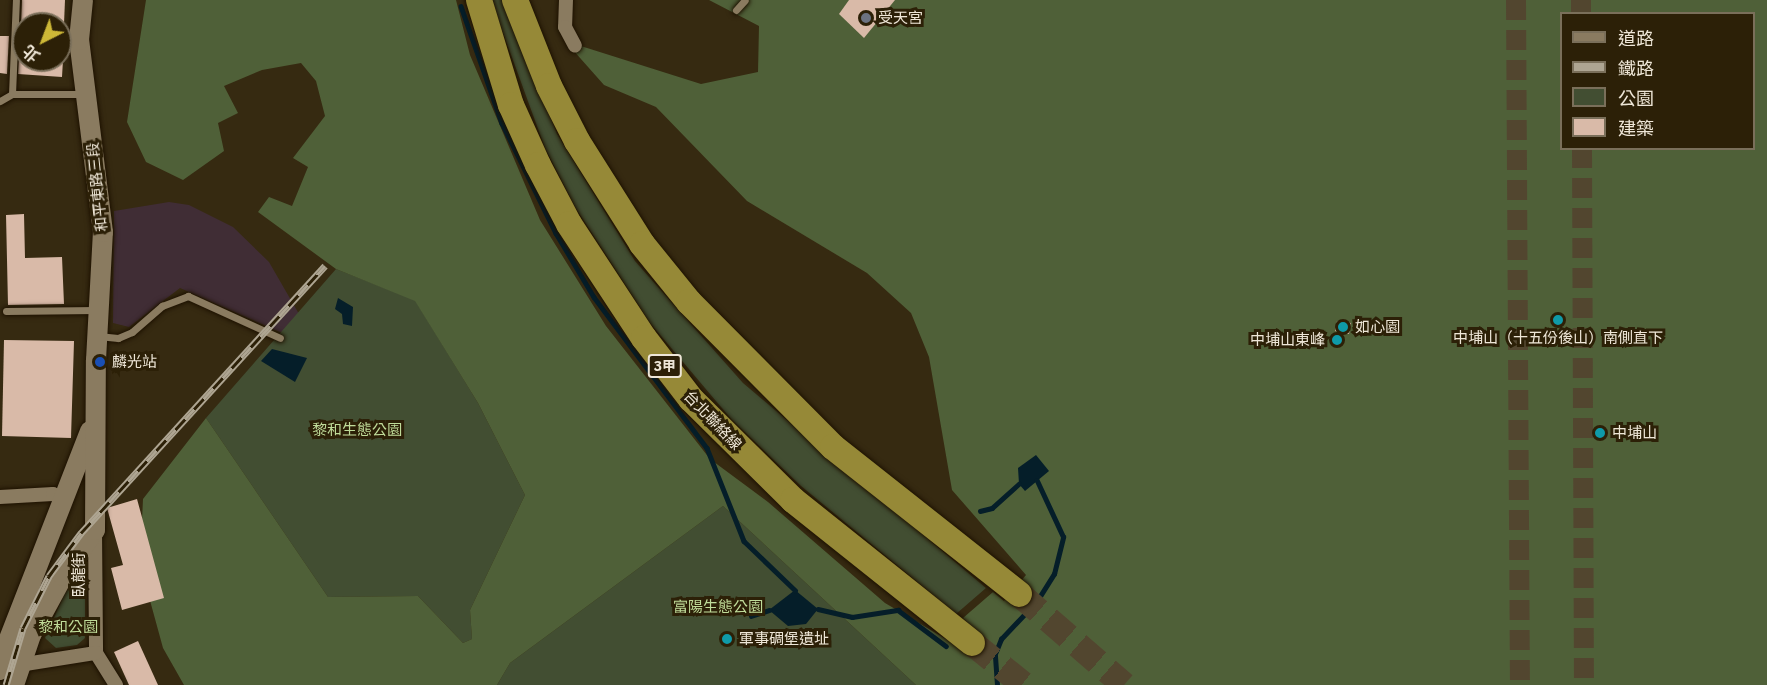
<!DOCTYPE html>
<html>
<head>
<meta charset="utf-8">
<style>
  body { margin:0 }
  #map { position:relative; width:1767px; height:685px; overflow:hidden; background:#362a11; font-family:"IBM Plex Sans","Noto Sans TC",sans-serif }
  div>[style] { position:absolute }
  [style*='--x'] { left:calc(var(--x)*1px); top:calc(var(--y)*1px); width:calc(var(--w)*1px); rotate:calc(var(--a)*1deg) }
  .industrial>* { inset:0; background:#402d35 }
  .green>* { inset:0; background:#424e32 }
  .forest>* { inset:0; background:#4f6038 }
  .water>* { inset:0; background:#051e29 }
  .stream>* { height:4.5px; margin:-2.25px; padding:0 2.25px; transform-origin:2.25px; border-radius:2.25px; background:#051e29 }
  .building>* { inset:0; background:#d9baa8 }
  .secondary-tunnel>* { height:20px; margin-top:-10px; transform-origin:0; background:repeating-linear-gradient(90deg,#52462f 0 20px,transparent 0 30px) }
  .highway-tunnel>* { height:26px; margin-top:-13px; transform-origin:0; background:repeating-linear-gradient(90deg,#52462f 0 26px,transparent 0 39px) }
  .roads { filter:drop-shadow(0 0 2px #1e1200) drop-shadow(0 0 2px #1e1200) }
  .lane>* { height:7px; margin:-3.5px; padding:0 3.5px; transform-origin:3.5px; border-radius:3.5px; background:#8a7b60 }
  .street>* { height:14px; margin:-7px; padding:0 7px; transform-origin:7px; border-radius:7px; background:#8a7b60 }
  .secondary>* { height:20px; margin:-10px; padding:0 10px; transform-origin:10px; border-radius:10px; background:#8a7b60 }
  .highway>* { height:26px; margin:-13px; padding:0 13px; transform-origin:13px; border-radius:13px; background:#968937 }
  .rail>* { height:7px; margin-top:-3.5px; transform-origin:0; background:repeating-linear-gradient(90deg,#2c2007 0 14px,#aea592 0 28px); box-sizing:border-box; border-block:2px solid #aea592 }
  .dots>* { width:16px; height:16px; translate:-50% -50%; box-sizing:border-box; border:3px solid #2c2007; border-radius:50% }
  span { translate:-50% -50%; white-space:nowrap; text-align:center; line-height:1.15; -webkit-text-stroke:6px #2c2007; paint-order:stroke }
  .shield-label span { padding:2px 4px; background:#2c2007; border:2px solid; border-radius:4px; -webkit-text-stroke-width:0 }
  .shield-label { font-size:14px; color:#eee6d7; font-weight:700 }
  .poi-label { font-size:15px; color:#eee6d7 }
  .left { translate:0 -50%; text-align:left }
  .right { translate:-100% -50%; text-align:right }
  .street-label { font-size:15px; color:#eee6d7 }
  .park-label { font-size:15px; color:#bfdb99 }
  .legend { position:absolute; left:1560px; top:12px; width:195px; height:138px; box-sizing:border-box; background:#2c2007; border:2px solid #7a6f5a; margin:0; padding:8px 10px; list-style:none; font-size:18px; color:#eee6d7 }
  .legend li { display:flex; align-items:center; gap:12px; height:30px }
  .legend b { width:30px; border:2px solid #7a6f5a }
  .north { position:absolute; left:12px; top:12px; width:60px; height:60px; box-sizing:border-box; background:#2c2007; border:2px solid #7a6f5a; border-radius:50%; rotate:222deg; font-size:16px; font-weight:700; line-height:24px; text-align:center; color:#eee6d7 }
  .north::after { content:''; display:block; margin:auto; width:21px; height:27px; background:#ceb837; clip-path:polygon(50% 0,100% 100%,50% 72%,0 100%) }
</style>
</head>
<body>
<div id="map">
  <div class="industrial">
    <i style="clip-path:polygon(169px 202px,189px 205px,233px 227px,269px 262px,299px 314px,282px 333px,180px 288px,129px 327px,113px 323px,114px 211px)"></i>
  </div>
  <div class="green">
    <i style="clip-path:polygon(491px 0,504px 0,557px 134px,635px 261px,743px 383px,986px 588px,956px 614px,801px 486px,732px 420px,650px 323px,575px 207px,545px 148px)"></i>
    <i style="clip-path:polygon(336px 269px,415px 300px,478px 403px,525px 495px,470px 610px,472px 639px,463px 643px,418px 596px,328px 597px,206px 418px)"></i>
    <i style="clip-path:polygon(723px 506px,916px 685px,497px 685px,510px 663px)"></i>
    <i style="clip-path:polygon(85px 566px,85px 638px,77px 645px,56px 648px,45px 638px,65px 593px)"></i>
  </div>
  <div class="forest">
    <i style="clip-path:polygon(evenodd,146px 0,456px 0,470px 55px,540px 220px,606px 326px,710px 459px,768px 502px,885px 603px,966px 651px,976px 633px,963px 618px,993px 592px,1004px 601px,1026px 575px,952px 490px,929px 357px,911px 313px,867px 273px,747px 201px,656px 107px,604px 85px,565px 41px,701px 84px,758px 72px,759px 26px,709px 0,1767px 0,1767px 685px,916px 685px,723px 506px,510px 663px,497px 685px,184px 685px,163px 648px,140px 564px,143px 499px,206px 418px,328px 597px,418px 596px,463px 643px,472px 639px,470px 610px,525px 495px,478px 403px,415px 301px,336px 269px,258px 212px,269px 197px,292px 206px,308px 167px,293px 158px,325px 116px,316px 81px,301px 63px,262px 70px,224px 86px,238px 113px,218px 123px,224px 151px,183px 180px,146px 162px,127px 122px,146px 0,1562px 14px,1754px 14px,1754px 148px,1562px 148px,1562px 14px)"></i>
  </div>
  <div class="water">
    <i style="clip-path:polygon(338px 298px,353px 307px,352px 326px,343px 324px,342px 314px,335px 309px)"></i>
    <i style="clip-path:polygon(272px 349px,307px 358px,295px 382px,261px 361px)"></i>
    <i style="clip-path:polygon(1036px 455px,1049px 471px,1025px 491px,1019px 484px,1018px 468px)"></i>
    <i style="clip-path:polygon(795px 590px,818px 609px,806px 624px,788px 626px,769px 610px)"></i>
  </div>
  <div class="stream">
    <i style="--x:461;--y:6;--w:124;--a:70.7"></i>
    <i style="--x:502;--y:123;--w:123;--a:63.9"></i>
    <i style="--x:556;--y:233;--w:74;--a:59.3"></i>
    <i style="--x:594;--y:297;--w:189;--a:53.2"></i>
    <i style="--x:707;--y:448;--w:100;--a:68.3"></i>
    <i style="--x:744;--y:541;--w:71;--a:43.9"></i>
    <i style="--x:980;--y:511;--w:12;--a:-14"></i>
    <i style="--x:992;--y:508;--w:36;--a:-42"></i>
    <i style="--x:818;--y:609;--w:35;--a:13"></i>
    <i style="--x:852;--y:617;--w:47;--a:-8.7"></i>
    <i style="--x:898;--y:610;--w:60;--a:36.9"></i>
    <i style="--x:751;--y:616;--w:19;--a:-18"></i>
    <i style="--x:997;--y:685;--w:31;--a:-94"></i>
    <i style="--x:995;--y:654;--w:16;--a:-68"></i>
    <i style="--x:1001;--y:639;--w:52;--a:-46.5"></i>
    <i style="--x:1037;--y:601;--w:32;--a:-58"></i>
    <i style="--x:1054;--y:574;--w:38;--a:-76"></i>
    <i style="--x:1063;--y:537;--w:62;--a:-114.9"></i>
  </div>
  <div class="building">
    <i style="clip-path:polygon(22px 0,65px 0,64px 24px,21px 24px)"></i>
    <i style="clip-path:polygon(849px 0,895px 0,864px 38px,839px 14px)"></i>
    <i style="clip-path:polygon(0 36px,9px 36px,7px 74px,0 73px)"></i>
    <i style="clip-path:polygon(20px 36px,24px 36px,24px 60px,63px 60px,62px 77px,18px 74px)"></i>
    <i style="clip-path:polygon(24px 214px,25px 258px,62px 257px,64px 304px,8px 305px,6px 215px)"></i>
    <i style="clip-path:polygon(1337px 321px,1351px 323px,1349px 334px,1335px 331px)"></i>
    <i style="clip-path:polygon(4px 340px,74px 341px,71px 438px,2px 436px)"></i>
    <i style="clip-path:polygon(137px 499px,164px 598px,122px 610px,111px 568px,123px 565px,107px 508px)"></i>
    <i style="clip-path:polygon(138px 641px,158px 685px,129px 685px,114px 652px)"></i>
  </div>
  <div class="secondary-tunnel">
    <i style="--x:1516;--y:0;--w:685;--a:89.67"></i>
    <i style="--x:1581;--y:0;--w:14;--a:90"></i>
    <i style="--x:1582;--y:148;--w:537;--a:89.79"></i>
  </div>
  <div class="highway-tunnel">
    <i style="--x:1019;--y:594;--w:139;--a:40.9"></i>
    <i style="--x:972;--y:643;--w:67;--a:38.9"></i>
  </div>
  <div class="roads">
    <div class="lane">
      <i style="--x:736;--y:10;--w:13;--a:-48"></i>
      <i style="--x:12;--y:94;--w:94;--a:-87.6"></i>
      <i style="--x:0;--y:101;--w:14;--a:-30"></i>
      <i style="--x:12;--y:94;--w:73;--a:0"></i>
      <i style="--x:6;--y:311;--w:90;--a:-0.6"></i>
      <i style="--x:98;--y:336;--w:20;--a:6"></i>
      <i style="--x:118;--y:338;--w:15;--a:-23"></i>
      <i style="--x:132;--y:332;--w:40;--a:-41"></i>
      <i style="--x:162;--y:306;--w:28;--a:-21"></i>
      <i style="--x:188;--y:296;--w:101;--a:24.5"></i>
    </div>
    <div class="street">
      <i style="--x:566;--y:0;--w:27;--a:92"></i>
      <i style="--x:565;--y:27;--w:21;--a:62"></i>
      <i style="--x:0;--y:497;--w:53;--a:-3.2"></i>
      <i style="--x:53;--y:494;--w:14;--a:21"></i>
      <i style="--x:95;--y:530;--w:123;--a:89.5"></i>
      <i style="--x:96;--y:653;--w:38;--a:58"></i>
      <i style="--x:0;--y:673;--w:21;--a:-23"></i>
      <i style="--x:19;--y:665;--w:78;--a:-8.9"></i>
    </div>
    <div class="secondary">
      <i style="--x:0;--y:662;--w:248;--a:-68.7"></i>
      <i style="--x:14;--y:685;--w:53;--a:-71.2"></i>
      <i style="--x:31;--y:635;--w:67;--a:-61.5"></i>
      <i style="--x:63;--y:576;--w:56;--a:-55.2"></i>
      <i style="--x:95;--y:530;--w:170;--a:-89.7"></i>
      <i style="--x:96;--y:360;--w:128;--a:-86.9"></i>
      <i style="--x:103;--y:232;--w:193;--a:-97.1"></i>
      <i style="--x:79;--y:40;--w:40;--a:-84.3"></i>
    </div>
    <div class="highway">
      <i style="--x:479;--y:0;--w:110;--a:73.1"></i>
      <i style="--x:511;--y:105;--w:66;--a:65.8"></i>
      <i style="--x:538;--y:165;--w:67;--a:62.3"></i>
      <i style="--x:569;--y:224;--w:136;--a:56.7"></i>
      <i style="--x:644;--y:338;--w:77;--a:52.4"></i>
      <i style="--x:691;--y:399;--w:144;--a:44.7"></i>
      <i style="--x:793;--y:500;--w:229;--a:38.6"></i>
      <i style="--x:515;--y:0;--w:92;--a:68.4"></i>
      <i style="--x:549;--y:86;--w:62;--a:63"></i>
      <i style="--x:577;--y:141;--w:122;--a:57.7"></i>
      <i style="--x:642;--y:244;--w:75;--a:51"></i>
      <i style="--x:689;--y:302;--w:204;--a:45.2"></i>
      <i style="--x:833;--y:447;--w:237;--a:38.3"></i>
    </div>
  </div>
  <div class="rail">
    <i style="--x:6;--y:685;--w:59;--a:-73.4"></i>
    <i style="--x:23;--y:628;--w:58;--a:-63.4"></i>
    <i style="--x:49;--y:576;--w:54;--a:-53.3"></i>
    <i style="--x:81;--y:533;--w:362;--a:-47.6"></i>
  </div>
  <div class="dots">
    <i style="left:866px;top:18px;background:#6b7280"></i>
    <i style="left:1558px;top:320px;background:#0f9aa8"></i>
    <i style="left:1343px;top:327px;background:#0f9aa8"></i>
    <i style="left:1337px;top:340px;background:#0f9aa8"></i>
    <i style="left:100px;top:362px;background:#1a4fb4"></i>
    <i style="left:1600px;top:433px;background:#0f9aa8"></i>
    <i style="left:727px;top:639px;background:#0f9aa8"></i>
  </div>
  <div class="shield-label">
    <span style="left:665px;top:366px">3甲</span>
  </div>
  <div class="poi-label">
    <span class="left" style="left:878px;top:18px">受天宮</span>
    <span class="left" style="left:1355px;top:327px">如心園</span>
    <span style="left:1558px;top:338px">中埔山（十五份後山）南側直下</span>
    <span class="right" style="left:1325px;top:340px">中埔山東峰</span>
    <span class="left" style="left:112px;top:362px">麟光站</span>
    <span class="left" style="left:1612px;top:433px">中埔山</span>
    <span class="left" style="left:739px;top:639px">軍事碉堡遺址</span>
  </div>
  <div class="street-label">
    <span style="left:97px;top:187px;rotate:-96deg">和平東路三段</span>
    <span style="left:713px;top:420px;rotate:46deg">台北聯絡線</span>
    <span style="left:79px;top:575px;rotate:-90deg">臥龍街</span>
  </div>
  <div class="park-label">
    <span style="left:357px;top:430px">黎和生態公園</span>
    <span style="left:718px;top:607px">富陽生態公園</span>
    <span style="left:68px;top:627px">黎和公園</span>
  </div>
  <ul class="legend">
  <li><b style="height:8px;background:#8a7b60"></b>道路</li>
  <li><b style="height:8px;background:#aea592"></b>鐵路</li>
  <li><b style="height:16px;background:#424e32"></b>公園</li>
  <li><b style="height:16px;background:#d9baa8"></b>建築</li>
  </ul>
  <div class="north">北</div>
</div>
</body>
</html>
